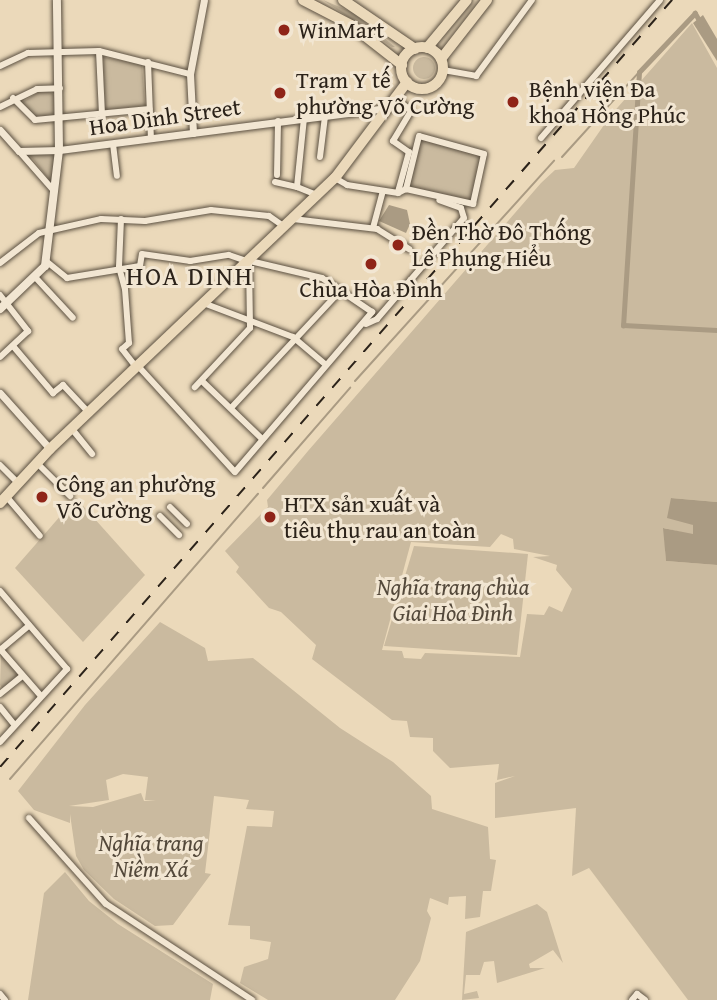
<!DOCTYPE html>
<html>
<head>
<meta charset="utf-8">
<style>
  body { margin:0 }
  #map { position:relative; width:717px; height:1000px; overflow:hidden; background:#ebd9ba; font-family:"Gentium Book Plus",serif }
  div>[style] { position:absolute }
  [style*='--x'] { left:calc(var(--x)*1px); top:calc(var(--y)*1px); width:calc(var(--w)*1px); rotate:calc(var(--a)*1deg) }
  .green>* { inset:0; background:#caba9f }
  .round { border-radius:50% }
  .water>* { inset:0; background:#aa9b83 }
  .stream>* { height:2px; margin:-1px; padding:0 1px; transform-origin:1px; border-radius:1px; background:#aa9b83 }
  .canal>* { height:5px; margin:-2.5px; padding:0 2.5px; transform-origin:2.5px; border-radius:2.5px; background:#aa9b83 }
  .roads { filter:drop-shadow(0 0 2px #5b5041) drop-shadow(0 0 2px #5b5041) }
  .minor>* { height:6px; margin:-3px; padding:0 3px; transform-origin:3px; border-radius:3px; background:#f2e6d2 }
  .tertiary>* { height:7px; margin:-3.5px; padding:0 3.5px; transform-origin:3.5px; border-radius:3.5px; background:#f2e6d2 }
  .secondary>* { height:8px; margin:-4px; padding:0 4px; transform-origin:4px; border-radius:4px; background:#f2e6d2 }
  .primary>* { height:10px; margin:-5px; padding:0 5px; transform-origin:5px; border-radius:5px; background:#ebd9ba }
  .primary>.ring { margin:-5px; padding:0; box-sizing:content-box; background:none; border:10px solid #ebd9ba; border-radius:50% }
  .rail>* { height:2px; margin-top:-1px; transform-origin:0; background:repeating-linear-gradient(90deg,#2b2219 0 12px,transparent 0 24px) }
  .dots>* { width:19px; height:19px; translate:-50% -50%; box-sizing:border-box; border:4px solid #f2e6d2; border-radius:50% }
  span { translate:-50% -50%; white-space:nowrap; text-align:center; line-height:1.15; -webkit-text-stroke:6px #f2e6d2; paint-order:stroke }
  .poi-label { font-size:23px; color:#2b2219 }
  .left { translate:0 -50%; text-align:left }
  .street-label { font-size:23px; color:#2b2219 }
  .park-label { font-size:23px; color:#53483a; font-style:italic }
  .quarter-label { font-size:26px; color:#2b2219; letter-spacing:2px }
</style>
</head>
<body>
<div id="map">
  <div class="green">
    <i style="clip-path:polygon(323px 0,354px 13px,395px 47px,392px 47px)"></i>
    <i style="clip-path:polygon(evenodd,692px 23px,717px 68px,717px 502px,671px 498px,693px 525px,693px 535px,664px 528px,666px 561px,717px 565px,717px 1000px,688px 1000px,589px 868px,572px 876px,576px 808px,495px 818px,495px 783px,515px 776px,497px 780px,499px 764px,450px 768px,433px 751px,433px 738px,410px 737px,407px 721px,392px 720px,312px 659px,316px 645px,281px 612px,269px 608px,236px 572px,239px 567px,225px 551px,268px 507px,267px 500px,308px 451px,541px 183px,555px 170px,574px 168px,611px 115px,692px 23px,501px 534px,513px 539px,514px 549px,550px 556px,533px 557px,557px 565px,556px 570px,572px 589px,562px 612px,549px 606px,544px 615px,527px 614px,520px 657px,425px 653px,421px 659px,404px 658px,402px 651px,382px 650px,411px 542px,490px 547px,501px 534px)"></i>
    <i class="round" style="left:413px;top:57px;width:22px;height:22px"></i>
    <i style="clip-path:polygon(103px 57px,142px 64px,145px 106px,105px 110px)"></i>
    <i style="clip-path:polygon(40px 91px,49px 91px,56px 97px,55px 118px,37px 118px,21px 103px)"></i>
    <i style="clip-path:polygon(420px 137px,483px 156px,470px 202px,409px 186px)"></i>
    <i style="clip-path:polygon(55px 153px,52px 180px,50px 181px,29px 154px)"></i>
    <i style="clip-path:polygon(76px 498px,145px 575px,83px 642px,15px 568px)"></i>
    <i style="clip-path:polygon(414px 546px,528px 554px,517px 655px,384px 646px)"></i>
    <i style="clip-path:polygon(evenodd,160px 622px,205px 648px,208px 661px,253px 658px,340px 728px,393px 762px,431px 796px,432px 809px,488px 827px,490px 859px,496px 860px,491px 891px,483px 891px,480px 917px,465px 919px,466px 896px,449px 897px,448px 905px,430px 898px,427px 911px,431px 918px,420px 961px,395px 1000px,268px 1000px,240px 983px,244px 967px,268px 959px,271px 942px,250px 939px,250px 926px,228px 925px,247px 826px,272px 827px,274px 811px,246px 809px,249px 800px,214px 796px,205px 873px,211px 874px,173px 925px,155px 926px,114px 899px,84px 870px,76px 856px,70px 814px,70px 823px,34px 810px,18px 791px,85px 705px,160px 622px,123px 774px,148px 777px,145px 800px,156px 801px,144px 801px,141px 793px,93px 807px,69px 806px,109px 800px,106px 780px,123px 774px)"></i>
    <i style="clip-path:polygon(1px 654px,19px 676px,3px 689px,0 685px)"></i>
    <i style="clip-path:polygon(65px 872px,89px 901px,118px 924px,213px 984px,210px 1000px,28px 1000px,44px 893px)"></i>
    <i style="clip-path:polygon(537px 904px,547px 912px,563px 963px,553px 950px,529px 964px,530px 968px,545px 968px,497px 983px,494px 961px,484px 962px,480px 975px,466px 975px,464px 994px,477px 991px,479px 998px,462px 1000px,466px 932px)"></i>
  </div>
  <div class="water">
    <i style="clip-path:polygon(703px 15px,717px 39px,717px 61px,693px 23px)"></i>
    <i style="clip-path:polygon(389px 205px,407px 210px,410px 224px,406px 233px,379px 221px)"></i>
    <i style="clip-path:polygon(671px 498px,717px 502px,717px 565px,666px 561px,663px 528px,693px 534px,693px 525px,667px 518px)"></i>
  </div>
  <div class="stream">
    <i style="--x:562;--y:157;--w:115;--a:-47.8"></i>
    <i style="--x:355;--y:381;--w:297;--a:-47.9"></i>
    <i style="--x:263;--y:488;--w:133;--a:-49"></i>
    <i style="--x:10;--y:779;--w:378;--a:-49"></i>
  </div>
  <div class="canal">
    <i style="--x:701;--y:24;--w:13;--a:-119"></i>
    <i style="--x:695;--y:13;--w:81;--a:133.5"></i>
    <i style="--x:639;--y:72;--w:254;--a:93.6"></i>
    <i style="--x:623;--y:325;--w:94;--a:3"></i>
  </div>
  <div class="roads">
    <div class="minor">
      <i style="--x:99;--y:51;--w:64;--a:87.3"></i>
      <i style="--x:148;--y:62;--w:77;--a:87.8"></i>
      <i style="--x:0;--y:66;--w:31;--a:-25"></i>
      <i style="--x:28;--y:53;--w:71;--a:-1.6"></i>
      <i style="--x:99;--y:51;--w:94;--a:14.2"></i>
      <i style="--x:443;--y:70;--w:34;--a:10"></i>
      <i style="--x:476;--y:76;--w:94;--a:-53.6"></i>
      <i style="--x:394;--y:97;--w:22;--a:39"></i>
      <i style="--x:411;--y:111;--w:35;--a:121"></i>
      <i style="--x:393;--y:141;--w:19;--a:35"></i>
      <i style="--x:409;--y:152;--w:41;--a:105.4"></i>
      <i style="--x:13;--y:98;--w:31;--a:45"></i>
      <i style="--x:35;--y:120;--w:115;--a:-5.5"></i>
      <i style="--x:0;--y:107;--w:41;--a:-25.9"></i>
      <i style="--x:37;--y:89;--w:23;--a:-2"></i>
      <i style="--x:304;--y:118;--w:69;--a:95.8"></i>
      <i style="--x:297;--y:187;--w:22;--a:22"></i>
      <i style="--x:541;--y:138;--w:182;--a:-49.2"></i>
      <i style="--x:113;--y:144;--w:32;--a:83"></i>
      <i style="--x:19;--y:151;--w:53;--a:48.8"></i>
      <i style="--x:320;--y:157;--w:41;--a:-83"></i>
      <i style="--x:277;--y:175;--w:54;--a:-88.9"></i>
      <i style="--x:335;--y:178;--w:14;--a:30"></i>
      <i style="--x:347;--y:185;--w:52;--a:8.9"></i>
      <i style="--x:398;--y:193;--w:9;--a:-27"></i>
      <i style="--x:406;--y:189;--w:69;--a:12.6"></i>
      <i style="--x:473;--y:204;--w:51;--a:-77.6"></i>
      <i style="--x:484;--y:154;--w:67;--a:-164.5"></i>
      <i style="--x:419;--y:136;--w:55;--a:103.8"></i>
      <i style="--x:275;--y:182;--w:23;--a:13"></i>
      <i style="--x:121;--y:219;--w:48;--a:92.4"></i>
      <i style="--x:119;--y:267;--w:23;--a:75"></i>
      <i style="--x:125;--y:289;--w:54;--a:85.8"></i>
      <i style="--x:129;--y:343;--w:9;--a:139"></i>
      <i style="--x:122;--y:349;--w:24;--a:52"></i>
      <i style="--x:293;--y:219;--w:85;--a:6.8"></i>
      <i style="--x:377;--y:229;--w:38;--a:32"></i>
      <i style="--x:373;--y:228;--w:38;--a:-75"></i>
      <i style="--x:46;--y:261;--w:27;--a:39"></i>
      <i style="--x:67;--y:278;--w:74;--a:-9.3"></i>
      <i style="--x:140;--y:266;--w:12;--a:-81"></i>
      <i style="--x:142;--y:254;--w:49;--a:8.3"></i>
      <i style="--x:190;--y:261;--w:39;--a:-9"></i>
      <i style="--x:229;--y:255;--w:21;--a:19"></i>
      <i style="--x:249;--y:262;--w:66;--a:89.1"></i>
      <i style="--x:250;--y:328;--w:81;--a:133"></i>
      <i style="--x:0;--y:263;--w:49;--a:-37.6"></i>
      <i style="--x:39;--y:233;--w:64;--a:-12.7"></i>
      <i style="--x:101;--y:219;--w:44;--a:2.6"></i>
      <i style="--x:145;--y:221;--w:67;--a:-9.5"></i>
      <i style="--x:211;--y:210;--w:58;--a:5.9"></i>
      <i style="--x:269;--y:216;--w:19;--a:35"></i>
      <i style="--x:36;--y:278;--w:54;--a:47.2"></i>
      <i style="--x:0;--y:295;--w:46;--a:52.1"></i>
      <i style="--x:28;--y:331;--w:38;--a:137"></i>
      <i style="--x:206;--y:304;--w:93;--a:20.8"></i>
      <i style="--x:293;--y:337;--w:43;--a:40.3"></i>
      <i style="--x:366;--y:324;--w:12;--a:-24"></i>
      <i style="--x:377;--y:319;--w:133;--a:-49.3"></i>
      <i style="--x:464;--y:218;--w:10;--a:-107"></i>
      <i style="--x:461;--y:208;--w:23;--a:-160"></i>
      <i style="--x:13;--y:346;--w:62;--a:49.6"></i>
      <i style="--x:53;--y:393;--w:13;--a:-39"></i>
      <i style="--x:63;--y:385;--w:38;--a:47"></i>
      <i style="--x:139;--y:367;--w:142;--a:47.6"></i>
      <i style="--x:235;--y:472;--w:211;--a:-49.4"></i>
      <i style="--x:372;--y:312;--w:60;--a:-145.8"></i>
      <i style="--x:322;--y:278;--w:74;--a:-166.7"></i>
      <i style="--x:203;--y:382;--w:82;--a:44"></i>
      <i style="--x:231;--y:408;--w:160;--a:-47"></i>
      <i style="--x:72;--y:429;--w:32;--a:51"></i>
      <i style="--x:37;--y:463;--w:47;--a:45"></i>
      <i style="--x:0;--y:465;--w:25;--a:45"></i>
      <i style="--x:6;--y:496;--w:52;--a:49.6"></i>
      <i style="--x:170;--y:507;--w:24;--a:45"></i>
      <i style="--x:160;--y:516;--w:27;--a:45"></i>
      <i style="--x:0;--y:591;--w:103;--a:49.3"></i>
      <i style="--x:67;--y:669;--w:99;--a:132.5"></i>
      <i style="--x:0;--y:649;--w:62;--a:48.9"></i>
      <i style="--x:0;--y:650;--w:38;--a:-40"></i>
      <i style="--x:0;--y:694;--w:28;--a:-39"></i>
      <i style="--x:0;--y:707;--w:22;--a:51"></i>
      <i style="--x:29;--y:818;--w:115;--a:48.2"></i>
      <i style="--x:106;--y:904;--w:175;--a:33.3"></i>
      <i style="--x:0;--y:994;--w:8;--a:50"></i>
      <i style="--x:632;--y:1000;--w:8;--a:-50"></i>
      <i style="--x:637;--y:994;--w:10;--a:37"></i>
    </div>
    <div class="tertiary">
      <i style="--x:0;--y:130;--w:28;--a:48"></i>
      <i style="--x:19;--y:151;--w:40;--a:-1.4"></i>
      <i style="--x:59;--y:150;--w:329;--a:-7.3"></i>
      <i style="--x:193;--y:133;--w:59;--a:-92.9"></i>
      <i style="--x:190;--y:74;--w:75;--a:-79.3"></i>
      <i style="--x:0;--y:393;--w:75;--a:48.2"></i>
    </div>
    <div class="secondary">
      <i style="--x:0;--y:309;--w:62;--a:-43.7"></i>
      <i style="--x:45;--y:266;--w:117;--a:-83.1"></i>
      <i style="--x:59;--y:150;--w:150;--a:-90.8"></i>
    </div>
    <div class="primary">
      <i style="--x:303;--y:0;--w:54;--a:27.5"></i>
      <i style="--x:351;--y:25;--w:65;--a:38.1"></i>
      <i style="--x:343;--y:0;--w:87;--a:34.2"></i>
      <i class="ring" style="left:401px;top:47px;width:32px;height:32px"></i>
      <i style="--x:427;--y:48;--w:62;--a:-50.2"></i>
      <i style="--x:441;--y:59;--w:75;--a:-52.1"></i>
      <i style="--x:0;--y:503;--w:74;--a:-47.2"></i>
      <i style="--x:50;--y:449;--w:393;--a:-43.6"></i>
      <i style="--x:335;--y:178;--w:120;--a:-53.1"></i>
    </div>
  </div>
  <div class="rail">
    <i style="--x:0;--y:767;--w:1020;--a:-48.78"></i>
  </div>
  <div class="dots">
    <i style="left:284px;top:30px;background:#8f2418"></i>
    <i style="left:280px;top:93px;background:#8f2418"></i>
    <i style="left:513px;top:102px;background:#8f2418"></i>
    <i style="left:398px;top:245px;background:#8f2418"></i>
    <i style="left:371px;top:264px;background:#8f2418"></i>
    <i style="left:42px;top:497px;background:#8f2418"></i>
    <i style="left:270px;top:517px;background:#8f2418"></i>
  </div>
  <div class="poi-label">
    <span class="left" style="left:298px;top:30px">WinMart</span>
    <span class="left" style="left:296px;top:93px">Trạm Y tế<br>phường Võ Cường</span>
    <span class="left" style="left:529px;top:102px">Bệnh viện Đa<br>khoa Hồng Phúc</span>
    <span class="left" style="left:412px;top:245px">Đền Thờ Đô Thống<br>Lê Phụng Hiểu</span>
    <span style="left:371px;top:289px">Chùa Hòa Đình</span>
    <span class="left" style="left:56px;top:497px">Công an phường<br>Võ Cường</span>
    <span class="left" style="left:284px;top:517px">HTX sản xuất và<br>tiêu thụ rau an toàn</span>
  </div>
  <div class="street-label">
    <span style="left:165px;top:117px;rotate:-8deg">Hoa Dinh Street</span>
  </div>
  <div class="park-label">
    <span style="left:453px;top:600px">Nghĩa trang chùa<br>Giai Hòa Đình</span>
    <span style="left:151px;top:856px">Nghĩa trang<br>Niềm Xá</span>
  </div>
  <div class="quarter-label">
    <span style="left:190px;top:276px">HOA DINH</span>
  </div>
</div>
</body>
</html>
